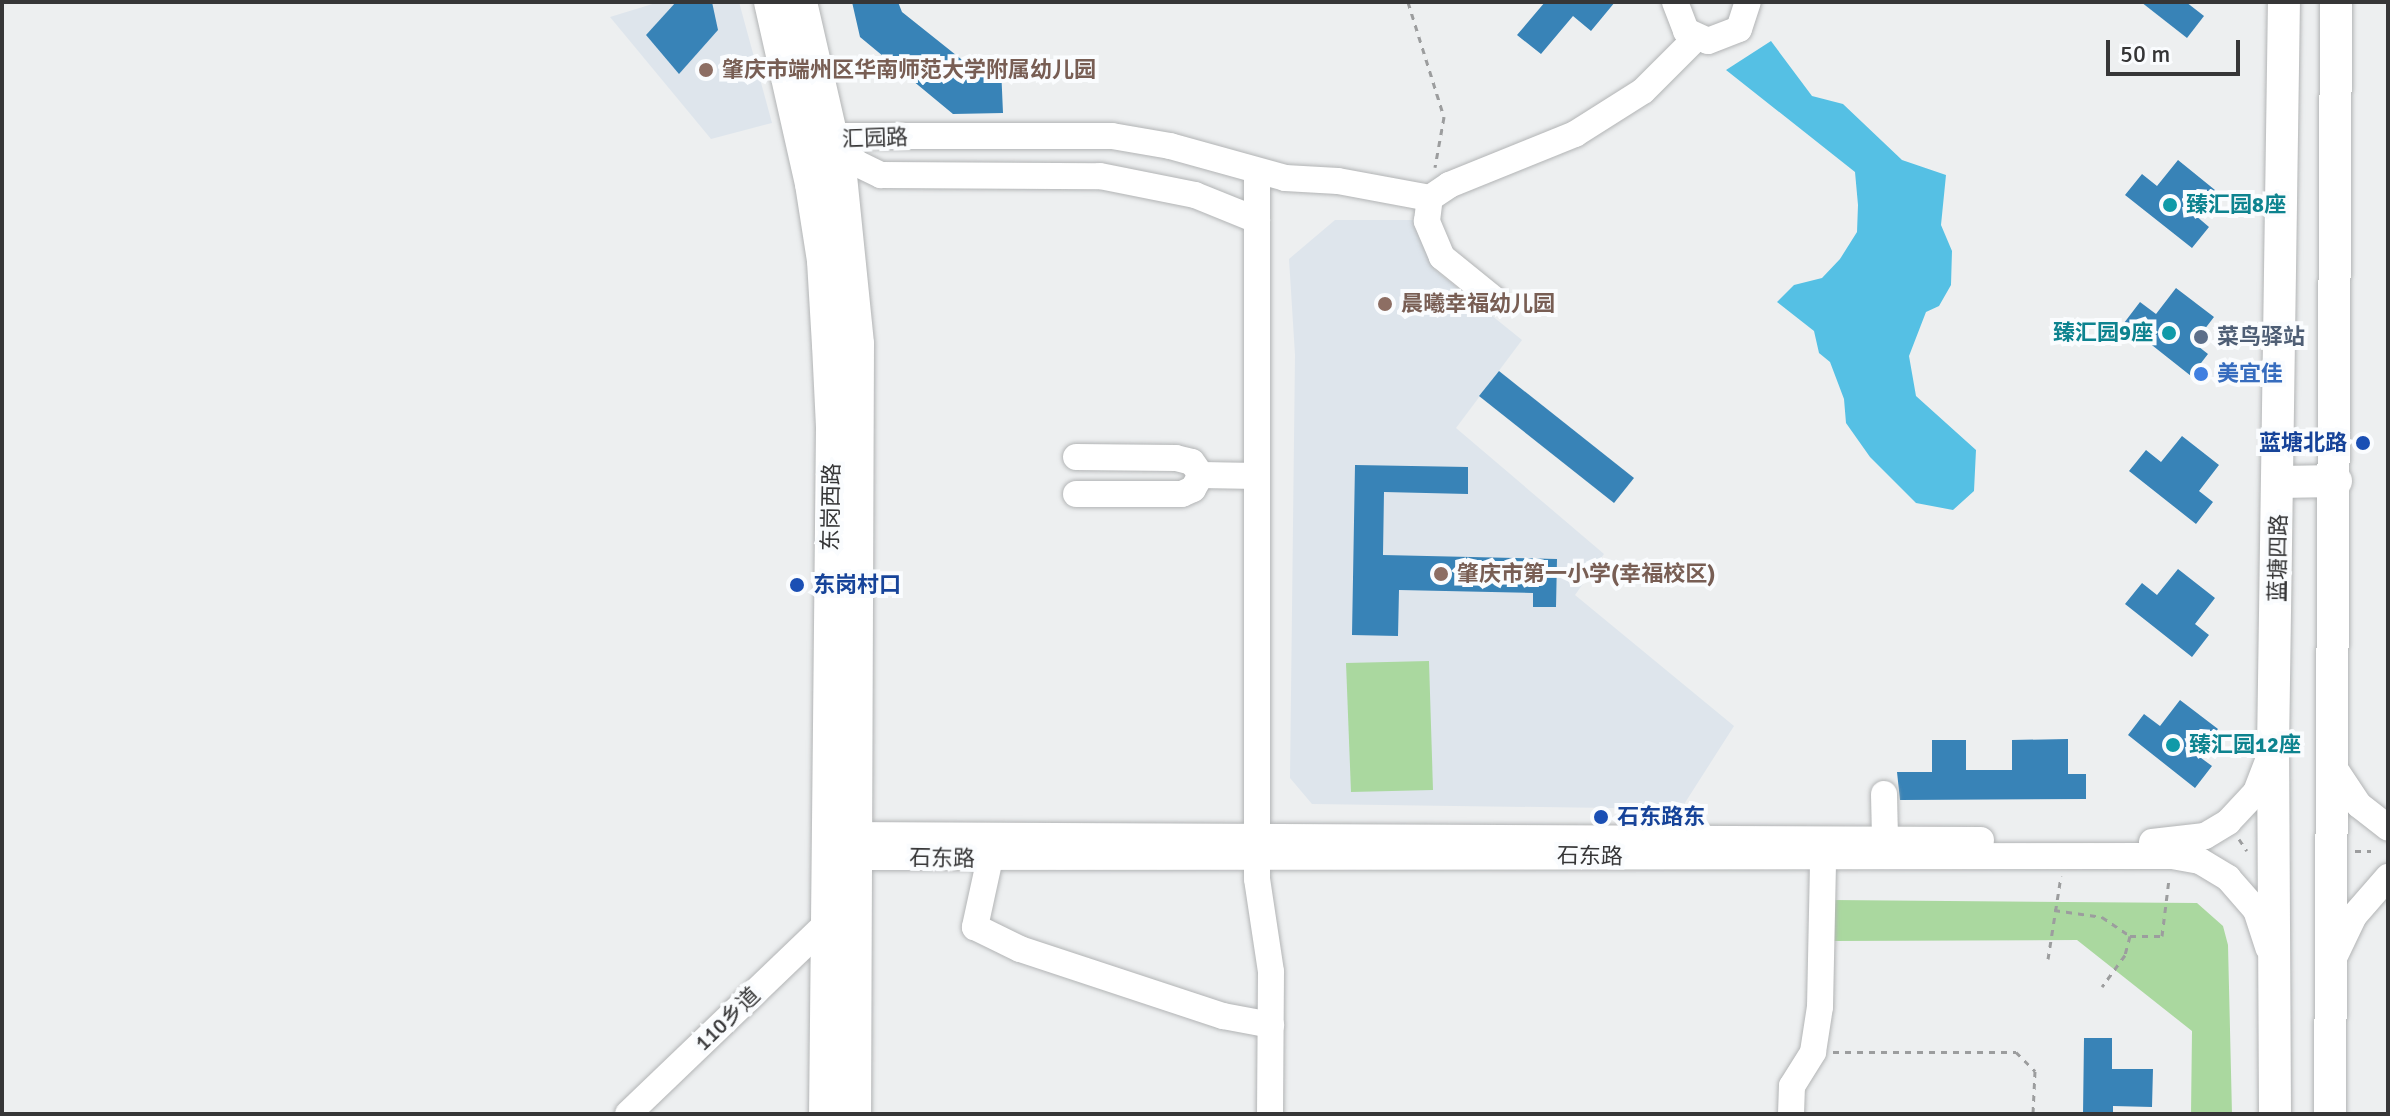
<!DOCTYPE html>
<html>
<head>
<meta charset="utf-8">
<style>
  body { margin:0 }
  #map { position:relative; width:2390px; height:1116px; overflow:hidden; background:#edeff0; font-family:Signika,"Noto Sans SC",sans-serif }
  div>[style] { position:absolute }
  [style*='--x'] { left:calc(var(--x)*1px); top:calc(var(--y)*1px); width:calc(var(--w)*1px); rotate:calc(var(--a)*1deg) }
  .built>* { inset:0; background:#dee5ec }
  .green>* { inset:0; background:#aad89f }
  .water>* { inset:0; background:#55c0e4 }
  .building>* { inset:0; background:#3883b7 }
  .path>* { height:3px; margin-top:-1.5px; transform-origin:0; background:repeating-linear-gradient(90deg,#9c9d9e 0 6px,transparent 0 12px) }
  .roads { filter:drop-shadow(0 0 2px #b2b4b5) drop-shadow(0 0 2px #b2b4b5) }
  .minor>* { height:26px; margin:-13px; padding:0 13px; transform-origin:13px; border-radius:13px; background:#fff }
  .major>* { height:32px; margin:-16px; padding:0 16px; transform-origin:16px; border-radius:16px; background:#fff }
  .dots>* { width:22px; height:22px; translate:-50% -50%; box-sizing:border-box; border:4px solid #fafcfe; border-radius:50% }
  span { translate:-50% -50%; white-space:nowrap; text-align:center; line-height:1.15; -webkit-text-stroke:8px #fafcfe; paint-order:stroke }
  .education-label { font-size:22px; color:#785e54; font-weight:700 }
  .left { translate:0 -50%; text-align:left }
  .street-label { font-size:22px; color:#363637 }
  .culture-label { font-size:22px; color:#0d838f; font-weight:700 }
  .right { translate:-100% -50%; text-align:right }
  .service-label { font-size:22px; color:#4e5e75; font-weight:700 }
  .shop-label { font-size:22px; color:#366cbe; font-weight:700 }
  .transit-label { font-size:22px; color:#164399; font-weight:700 }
  .frame { position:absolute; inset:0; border:4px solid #363637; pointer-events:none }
  .scale { position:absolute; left:2106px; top:40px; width:134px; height:36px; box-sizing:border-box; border:4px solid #363637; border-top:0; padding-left:10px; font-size:24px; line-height:28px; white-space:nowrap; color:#363637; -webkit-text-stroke:6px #fafcfe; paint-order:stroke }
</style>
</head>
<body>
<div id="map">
  <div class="built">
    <i style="clip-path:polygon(659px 2px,739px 2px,772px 123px,711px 139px,610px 17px)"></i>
    <i style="clip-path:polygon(1335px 220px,1420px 220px,1434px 269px,1522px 340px,1456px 428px,1604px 554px,1575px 595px,1734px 726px,1681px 809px,1312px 804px,1290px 778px,1295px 355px,1289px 259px)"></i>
  </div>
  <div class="green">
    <i style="clip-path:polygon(1429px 661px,1433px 790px,1351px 792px,1346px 663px)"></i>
    <i style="clip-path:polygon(1832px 900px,2197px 903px,2223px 926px,2228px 945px,2232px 1114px,2191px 1114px,2192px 1031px,2077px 940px,1832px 941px)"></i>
  </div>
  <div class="water">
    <i style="clip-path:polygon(1771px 41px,1812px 96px,1843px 104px,1902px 160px,1946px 175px,1941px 225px,1952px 251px,1951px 285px,1939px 306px,1926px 312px,1909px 356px,1916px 396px,1976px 450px,1974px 491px,1953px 510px,1916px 503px,1870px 457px,1846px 423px,1844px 399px,1830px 362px,1819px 353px,1814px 331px,1777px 302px,1794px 285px,1822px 278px,1840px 259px,1857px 232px,1858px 205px,1855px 172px,1726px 70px)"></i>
  </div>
  <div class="building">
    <i style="clip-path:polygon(676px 2px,712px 2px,718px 30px,679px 74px,646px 35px)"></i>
    <i style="clip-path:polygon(852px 2px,898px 2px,902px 12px,971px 67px,1001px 67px,1003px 113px,953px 114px,860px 37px)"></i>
    <i style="clip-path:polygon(1545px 2px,1615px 2px,1591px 31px,1573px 16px,1541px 54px,1517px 35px)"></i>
    <i style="clip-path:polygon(2141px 2px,2186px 2px,2204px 16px,2187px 38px)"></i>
    <i style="clip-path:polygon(2178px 160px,2215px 190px,2195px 215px,2209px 227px,2192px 248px,2125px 195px,2142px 174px,2157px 186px)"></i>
    <i style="clip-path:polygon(2176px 288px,2214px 317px,2194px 343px,2208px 354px,2191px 376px,2124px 323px,2140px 302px,2156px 314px)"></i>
    <i style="clip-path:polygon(1499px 371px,1634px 478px,1614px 503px,1479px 396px)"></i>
    <i style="clip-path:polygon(2182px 436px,2219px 465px,2199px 491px,2213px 502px,2196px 524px,2129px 471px,2146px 450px,2161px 462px)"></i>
    <i style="clip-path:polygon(1355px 465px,1468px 467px,1468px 494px,1384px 492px,1383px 555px,1557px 559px,1556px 607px,1533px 607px,1533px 593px,1399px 590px,1398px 636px,1352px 635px)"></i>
    <i style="clip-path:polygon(2178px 569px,2215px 598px,2195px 624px,2209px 635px,2192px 657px,2125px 604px,2142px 583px,2157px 595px)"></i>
    <i style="clip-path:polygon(2180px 700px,2218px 729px,2197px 755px,2212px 766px,2195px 788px,2128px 735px,2144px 714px,2160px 726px)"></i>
    <i style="clip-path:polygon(2068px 739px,2068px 774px,2086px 774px,2086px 799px,1900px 800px,1897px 772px,1932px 772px,1932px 740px,1966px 740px,1966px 770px,2012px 770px,2012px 740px)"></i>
    <i style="clip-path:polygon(2084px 1038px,2112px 1038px,2112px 1069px,2153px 1069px,2152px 1107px,2113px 1106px,2113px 1114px,2083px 1114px)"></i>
  </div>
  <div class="path">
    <i style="--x:1408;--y:2;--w:121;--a:72.6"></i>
    <i style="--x:1444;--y:117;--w:51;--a:100.2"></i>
    <i style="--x:2239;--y:839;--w:14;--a:56"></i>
    <i style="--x:2355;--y:851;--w:16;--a:0"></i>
    <i style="--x:2054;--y:910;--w:49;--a:8.3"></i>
    <i style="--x:2102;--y:917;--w:34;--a:34"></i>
    <i style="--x:2130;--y:936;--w:20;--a:105"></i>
    <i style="--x:2125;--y:955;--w:39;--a:126"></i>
    <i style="--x:2130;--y:936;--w:32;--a:0"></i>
    <i style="--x:2162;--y:936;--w:57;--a:-83"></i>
    <i style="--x:2048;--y:959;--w:84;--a:-81.1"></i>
    <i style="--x:1833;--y:1052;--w:183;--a:0"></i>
    <i style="--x:2016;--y:1052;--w:27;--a:45"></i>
    <i style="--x:2035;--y:1071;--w:43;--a:92.7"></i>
  </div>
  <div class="roads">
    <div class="minor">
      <i style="--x:1675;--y:2;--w:31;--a:69"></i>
      <i style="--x:1686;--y:31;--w:24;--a:24"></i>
      <i style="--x:1708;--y:41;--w:33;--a:-21"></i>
      <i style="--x:1739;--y:29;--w:28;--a:-72"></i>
      <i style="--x:832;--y:136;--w:280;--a:0"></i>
      <i style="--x:1112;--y:136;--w:59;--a:9.8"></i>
      <i style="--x:1170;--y:146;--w:119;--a:15.5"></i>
      <i style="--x:1285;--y:178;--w:53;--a:3.2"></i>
      <i style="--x:1338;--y:181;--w:94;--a:10.5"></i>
      <i style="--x:832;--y:136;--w:36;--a:48"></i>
      <i style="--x:856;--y:163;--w:28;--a:26"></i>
      <i style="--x:881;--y:175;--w:219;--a:0.3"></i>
      <i style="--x:1100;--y:176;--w:97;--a:11.3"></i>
      <i style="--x:1195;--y:195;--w:67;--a:22"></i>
      <i style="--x:1257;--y:171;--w:708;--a:90"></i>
      <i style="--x:1257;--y:879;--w:94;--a:81.4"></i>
      <i style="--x:1271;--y:972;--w:142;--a:90.4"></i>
      <i style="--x:1494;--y:299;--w:67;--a:-141.1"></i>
      <i style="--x:1442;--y:257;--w:39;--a:-113"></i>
      <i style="--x:1427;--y:221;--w:23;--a:-83"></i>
      <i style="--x:1430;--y:198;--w:23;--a:-34"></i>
      <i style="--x:1449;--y:185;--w:136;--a:-22"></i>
      <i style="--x:1575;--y:134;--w:80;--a:-32.3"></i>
      <i style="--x:1643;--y:91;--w:75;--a:-45"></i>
      <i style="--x:1076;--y:457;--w:100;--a:0.6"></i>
      <i style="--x:1176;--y:458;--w:16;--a:14"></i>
      <i style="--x:1192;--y:462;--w:16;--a:55"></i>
      <i style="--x:1201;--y:475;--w:16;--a:120"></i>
      <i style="--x:1193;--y:489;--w:12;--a:156"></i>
      <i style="--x:1182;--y:494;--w:106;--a:180"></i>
      <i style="--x:1201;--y:475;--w:56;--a:1"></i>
      <i style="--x:2333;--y:766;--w:47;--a:56.3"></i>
      <i style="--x:2359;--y:805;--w:37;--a:38"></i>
      <i style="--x:1884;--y:794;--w:45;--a:88.7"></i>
      <i style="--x:836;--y:835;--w:1145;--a:0.25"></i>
      <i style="--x:2152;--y:842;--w:53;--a:-6.5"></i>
      <i style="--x:2205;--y:836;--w:27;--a:-31"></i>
      <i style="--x:2228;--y:822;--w:41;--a:-47"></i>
      <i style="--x:2256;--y:792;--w:39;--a:-69"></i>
      <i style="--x:839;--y:857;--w:1333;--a:-0.04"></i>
      <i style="--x:2172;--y:856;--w:28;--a:10"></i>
      <i style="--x:2200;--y:861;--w:33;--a:31"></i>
      <i style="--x:2228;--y:878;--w:43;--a:48.8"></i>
      <i style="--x:2256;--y:910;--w:40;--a:72"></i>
      <i style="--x:990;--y:858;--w:71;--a:102.3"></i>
      <i style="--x:975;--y:927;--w:50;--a:26.1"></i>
      <i style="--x:1020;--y:949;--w:214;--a:18.3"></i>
      <i style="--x:1223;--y:1016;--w:49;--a:10.6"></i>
      <i style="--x:2332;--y:962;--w:51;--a:-64.4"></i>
      <i style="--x:2354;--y:916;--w:52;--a:-48.9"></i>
      <i style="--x:628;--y:1114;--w:274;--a:-43.8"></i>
      <i style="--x:1791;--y:1114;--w:28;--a:-88"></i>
      <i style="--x:1792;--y:1086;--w:40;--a:-58"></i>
      <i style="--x:1813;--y:1052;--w:46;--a:-81.2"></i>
      <i style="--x:1820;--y:1007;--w:148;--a:-88.8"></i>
    </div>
    <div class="major">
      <i style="--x:770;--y:2;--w:187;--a:77.3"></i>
      <i style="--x:811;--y:184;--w:78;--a:81.1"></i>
      <i style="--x:823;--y:261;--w:84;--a:86.6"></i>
      <i style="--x:828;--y:345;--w:83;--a:87.2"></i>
      <i style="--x:832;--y:428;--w:686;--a:90.58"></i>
      <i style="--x:801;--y:2;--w:179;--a:77.1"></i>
      <i style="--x:841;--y:176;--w:169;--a:84.2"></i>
      <i style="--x:858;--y:344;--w:770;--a:90.22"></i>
      <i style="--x:2280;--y:482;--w:56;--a:-1"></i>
      <i style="--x:2275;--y:1114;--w:365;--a:-90.3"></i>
      <i style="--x:2273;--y:749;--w:747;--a:-89.16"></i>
      <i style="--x:2330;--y:1114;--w:1112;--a:-89.69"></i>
    </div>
  </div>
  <div class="dots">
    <i style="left:706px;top:70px;background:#8d6e63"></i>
    <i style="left:2170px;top:205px;background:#0f9aa8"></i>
    <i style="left:1385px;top:304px;background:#8d6e63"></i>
    <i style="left:2169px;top:333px;background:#0f9aa8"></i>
    <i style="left:2201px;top:337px;background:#5c6f8a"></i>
    <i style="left:2201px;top:374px;background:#3f7fe0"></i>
    <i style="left:2363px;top:443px;background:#1a4fb4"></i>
    <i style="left:1441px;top:574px;background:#8d6e63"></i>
    <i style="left:797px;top:585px;background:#1a4fb4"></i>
    <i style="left:2173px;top:745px;background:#0f9aa8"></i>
    <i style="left:1601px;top:817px;background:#1a4fb4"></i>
  </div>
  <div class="education-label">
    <span class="left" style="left:722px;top:70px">肇庆市端州区华南师范大学附属幼儿园</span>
    <span class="left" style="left:1401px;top:304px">晨曦幸福幼儿园</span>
    <span class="left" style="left:1457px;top:574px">肇庆市第一小学(幸福校区)</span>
  </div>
  <div class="street-label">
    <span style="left:875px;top:138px;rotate:-2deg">汇园路</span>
    <span style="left:831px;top:507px;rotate:-89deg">东岗西路</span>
    <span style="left:2278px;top:558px;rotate:-89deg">蓝塘四路</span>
    <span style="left:1590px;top:856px;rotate:1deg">石东路</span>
    <span style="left:942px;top:858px;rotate:1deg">石东路</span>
    <span style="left:727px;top:1019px;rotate:-44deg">110乡道</span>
  </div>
  <div class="culture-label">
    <span class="left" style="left:2186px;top:205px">臻汇园8座</span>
    <span class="right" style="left:2153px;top:333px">臻汇园9座</span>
    <span class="left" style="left:2189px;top:745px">臻汇园12座</span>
  </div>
  <div class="service-label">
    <span class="left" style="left:2217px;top:337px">菜鸟驿站</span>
  </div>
  <div class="shop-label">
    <span class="left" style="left:2217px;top:374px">美宜佳</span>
  </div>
  <div class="transit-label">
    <span class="right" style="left:2347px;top:443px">蓝塘北路</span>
    <span class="left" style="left:813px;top:585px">东岗村口</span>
    <span class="left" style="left:1617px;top:817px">石东路东</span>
  </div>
  <div class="frame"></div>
  <div class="scale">50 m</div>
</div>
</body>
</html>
